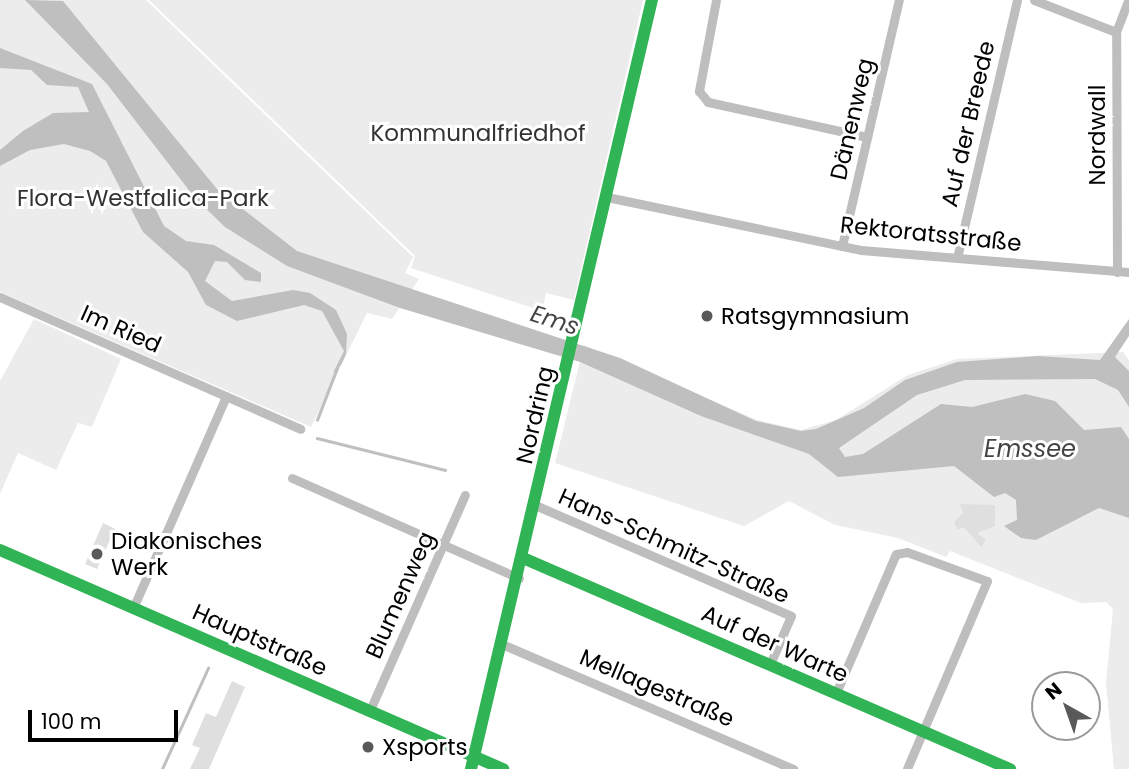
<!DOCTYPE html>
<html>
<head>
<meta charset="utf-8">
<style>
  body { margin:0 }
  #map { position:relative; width:1129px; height:769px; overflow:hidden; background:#fff; font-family:Poppins,sans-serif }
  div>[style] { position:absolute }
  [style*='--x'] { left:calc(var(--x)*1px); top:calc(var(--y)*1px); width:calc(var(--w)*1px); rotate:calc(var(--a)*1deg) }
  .green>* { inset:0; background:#ececec }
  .water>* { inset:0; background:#bfbfbf }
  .stream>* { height:2.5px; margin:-1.25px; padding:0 1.25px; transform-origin:1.25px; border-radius:1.25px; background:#bfbfbf }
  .building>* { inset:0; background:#dfdfdf }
  .street>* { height:9px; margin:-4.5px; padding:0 4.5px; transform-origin:4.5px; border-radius:4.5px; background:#bebebe }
  .fast>* { height:12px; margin:-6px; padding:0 6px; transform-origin:6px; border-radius:6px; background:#30b455 }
  .dots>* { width:19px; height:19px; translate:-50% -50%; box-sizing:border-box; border:4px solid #fff; border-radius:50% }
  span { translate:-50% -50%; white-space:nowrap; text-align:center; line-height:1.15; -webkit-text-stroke:6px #fff; paint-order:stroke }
  .street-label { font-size:23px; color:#000 }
  .park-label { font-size:23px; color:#333 }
  .poi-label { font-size:23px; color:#000 }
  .left { translate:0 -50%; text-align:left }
  .water-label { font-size:24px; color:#444; font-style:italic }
  .north { position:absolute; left:1031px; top:671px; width:70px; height:70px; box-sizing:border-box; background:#fff; border:2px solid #999; border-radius:50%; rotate:320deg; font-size:19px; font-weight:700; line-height:28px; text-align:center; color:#000 }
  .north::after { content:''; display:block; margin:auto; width:24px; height:32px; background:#595959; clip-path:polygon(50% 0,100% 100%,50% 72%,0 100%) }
  .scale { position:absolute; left:28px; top:710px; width:150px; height:32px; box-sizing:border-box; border:4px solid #000; border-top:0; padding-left:9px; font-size:21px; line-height:24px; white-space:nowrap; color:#000; -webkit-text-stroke:5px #fff; paint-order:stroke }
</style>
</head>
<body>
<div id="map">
  <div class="green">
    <i style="clip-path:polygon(0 0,146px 0,413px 257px,405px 273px,419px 279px,392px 319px,367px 313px,311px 427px,0 292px)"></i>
    <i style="clip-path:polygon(149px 0,643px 0,574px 300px,546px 293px,542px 311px,411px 268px,415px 256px)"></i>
    <i style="clip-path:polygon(34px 319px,121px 359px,92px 427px,78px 423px,56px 470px,18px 453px,0 494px,0 381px)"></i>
    <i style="clip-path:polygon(584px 345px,757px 420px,801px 430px,836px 420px,908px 375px,957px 359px,1123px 352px,1129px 360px,1129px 769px,1114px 769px,1106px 683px,1113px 609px,1106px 602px,1081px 603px,950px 551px,946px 557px,898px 538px,835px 525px,789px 501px,744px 526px,555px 463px)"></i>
  </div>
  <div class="water">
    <i style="clip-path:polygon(25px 0,63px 1px,217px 189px,297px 251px,620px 358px,756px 421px,801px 431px,816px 429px,864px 408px,905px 380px,957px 362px,1038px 356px,1100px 360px,1129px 319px,1129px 336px,1115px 357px,1129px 371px,1129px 407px,1118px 390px,1095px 379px,965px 380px,917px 395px,839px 448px,845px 457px,863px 454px,941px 404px,972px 407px,1025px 394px,1055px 401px,1084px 430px,1121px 427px,1129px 439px,1129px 518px,1099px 508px,1036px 540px,1021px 538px,1004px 526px,1017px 520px,1016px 500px,1005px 493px,994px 497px,954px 466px,838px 477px,809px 454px,701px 416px,580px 362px,400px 308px,287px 266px,225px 227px,195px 198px,107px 84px)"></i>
    <i style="clip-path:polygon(0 48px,92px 84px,164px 226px,186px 241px,214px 245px,261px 273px,261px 282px,245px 280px,227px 262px,215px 261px,205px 281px,232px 301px,293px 290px,310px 293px,336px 310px,347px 334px,346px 354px,341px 365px,333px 373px,344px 351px,322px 311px,304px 305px,237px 321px,206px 305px,188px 272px,143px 232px,106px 161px,90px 151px,64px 144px,30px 150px,0 166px,0 150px,23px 131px,53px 113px,89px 112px,78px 87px,47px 85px,31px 70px,0 68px)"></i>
  </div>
  <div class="stream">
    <i style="--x:317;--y:420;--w:56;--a:-69"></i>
    <i style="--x:317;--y:438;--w:132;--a:14"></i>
    <i style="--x:162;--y:769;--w:111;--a:-65.5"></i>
  </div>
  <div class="building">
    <i style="clip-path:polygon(960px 504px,995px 505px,995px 526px,977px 533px,986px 540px,981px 547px,964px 527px,957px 530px,954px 522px,963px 513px)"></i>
    <i style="clip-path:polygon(103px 523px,115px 529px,97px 569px,85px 564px)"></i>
    <i style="clip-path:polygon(232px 681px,245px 687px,209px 769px,190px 769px,200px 748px,192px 745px,206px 713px,216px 717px)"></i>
  </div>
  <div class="street">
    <i style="--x:716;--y:0;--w:93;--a:100.6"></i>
    <i style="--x:699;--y:91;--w:14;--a:51"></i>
    <i style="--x:708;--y:102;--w:163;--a:12.4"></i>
    <i style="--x:1034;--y:0;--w:88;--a:21.3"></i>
    <i style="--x:607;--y:197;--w:259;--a:11.8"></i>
    <i style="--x:861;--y:250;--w:269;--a:4.7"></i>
    <i style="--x:842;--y:246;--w:253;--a:-77"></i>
    <i style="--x:957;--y:258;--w:265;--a:-76.9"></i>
    <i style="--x:1117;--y:272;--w:240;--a:-90.2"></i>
    <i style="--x:1116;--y:32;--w:34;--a:-69"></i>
    <i style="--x:0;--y:297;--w:328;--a:23.7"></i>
    <i style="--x:292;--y:478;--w:248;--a:23.8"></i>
    <i style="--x:535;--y:505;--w:279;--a:23.4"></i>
    <i style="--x:791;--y:616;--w:52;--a:113.6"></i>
    <i style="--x:134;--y:606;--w:229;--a:-66.3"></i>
    <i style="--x:504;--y:645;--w:315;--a:23.2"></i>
    <i style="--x:836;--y:693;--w:151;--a:-66.7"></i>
    <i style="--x:896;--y:554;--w:11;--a:-10"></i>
    <i style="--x:907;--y:552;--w:85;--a:19.9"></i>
    <i style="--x:987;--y:581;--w:204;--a:113.1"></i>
    <i style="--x:370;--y:710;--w:235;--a:-66.2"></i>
  </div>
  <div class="fast">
    <i style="--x:0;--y:550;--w:549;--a:23.53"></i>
    <i style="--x:523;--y:558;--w:531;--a:23.43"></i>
    <i style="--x:471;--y:769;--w:790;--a:-76.76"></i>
  </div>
  <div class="dots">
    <i style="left:707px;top:316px;background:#595959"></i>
    <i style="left:97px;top:554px;background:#595959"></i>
    <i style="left:368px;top:747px;background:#595959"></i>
  </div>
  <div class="street-label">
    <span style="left:852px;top:119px;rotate:-77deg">Dänenweg</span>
    <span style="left:968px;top:124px;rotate:-77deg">Auf der Breede</span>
    <span style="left:1097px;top:135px;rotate:-90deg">Nordwall</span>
    <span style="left:931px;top:234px;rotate:6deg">Rektoratsstraße</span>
    <span style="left:121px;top:329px;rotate:24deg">Im Ried</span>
    <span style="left:535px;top:415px;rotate:-77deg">Nordring</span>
    <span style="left:674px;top:546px;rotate:24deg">Hans-Schmitz-Straße</span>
    <span style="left:400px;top:595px;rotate:-66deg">Blumenweg</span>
    <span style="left:260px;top:640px;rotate:24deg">Hauptstraße</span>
    <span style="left:775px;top:644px;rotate:24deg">Auf der Warte</span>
    <span style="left:657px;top:688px;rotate:23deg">Mellagestraße</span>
  </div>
  <div class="park-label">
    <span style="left:478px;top:133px">Kommunalfriedhof</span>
    <span style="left:143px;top:198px">Flora-Westfalica-Park</span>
  </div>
  <div class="poi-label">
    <span class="left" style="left:721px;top:316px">Ratsgymnasium</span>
    <span class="left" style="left:111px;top:554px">Diakonisches<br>Werk</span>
    <span class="left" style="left:382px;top:747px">Xsports</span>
  </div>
  <div class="water-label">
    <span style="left:555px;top:320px;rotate:18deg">Ems</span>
    <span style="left:1030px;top:449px">Emssee</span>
  </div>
  <div class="north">N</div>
  <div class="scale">100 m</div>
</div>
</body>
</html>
